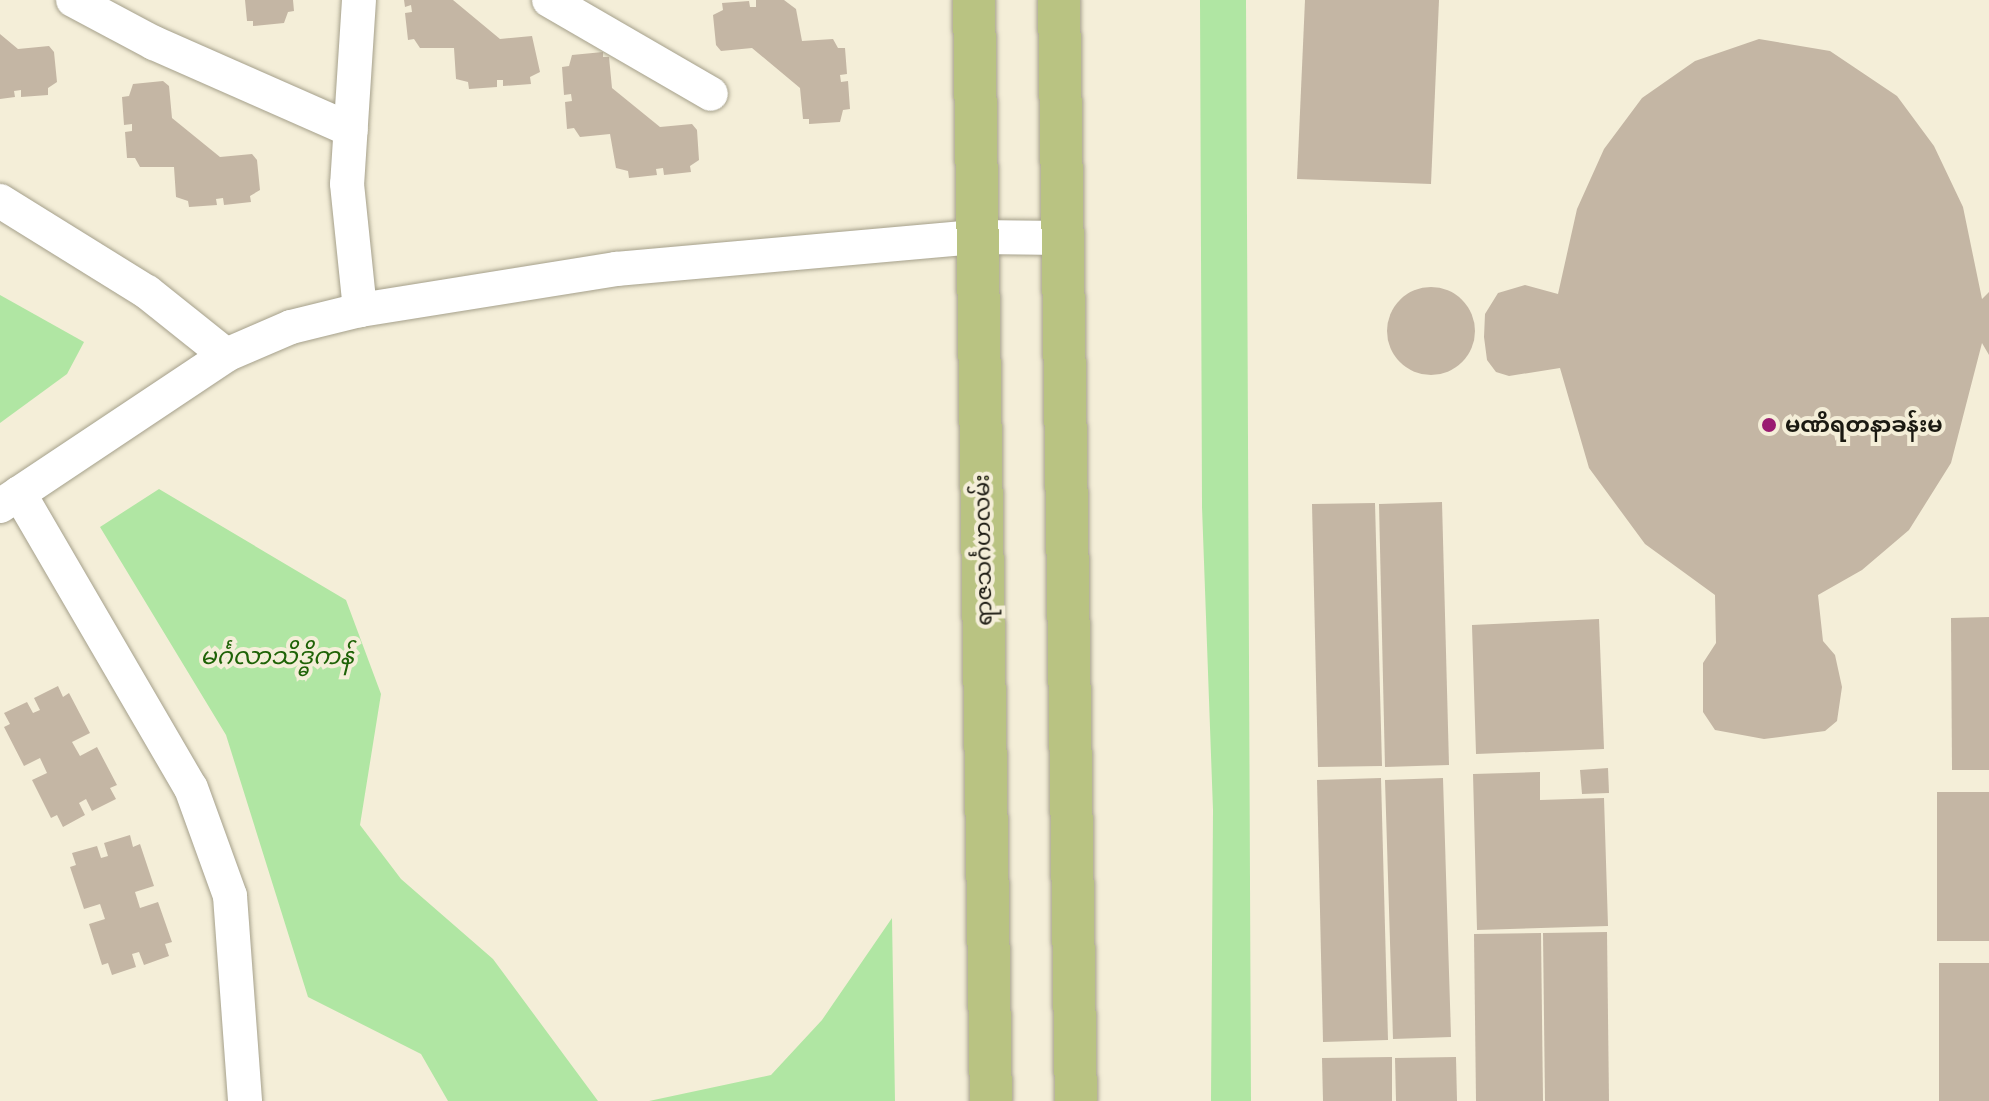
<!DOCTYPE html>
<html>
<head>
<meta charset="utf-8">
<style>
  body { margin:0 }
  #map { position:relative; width:1989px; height:1101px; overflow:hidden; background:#f4eed8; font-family:"Fira Sans","Noto Sans Myanmar",sans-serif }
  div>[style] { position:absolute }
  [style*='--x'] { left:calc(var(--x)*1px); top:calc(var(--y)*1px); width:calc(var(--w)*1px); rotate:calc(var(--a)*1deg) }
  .water>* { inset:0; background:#b0e6a3 }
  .building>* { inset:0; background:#c4b6a4 }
  .round { border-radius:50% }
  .roads { filter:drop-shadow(0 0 2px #a5a08b) drop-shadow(0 0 2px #a5a08b) }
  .minor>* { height:34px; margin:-17px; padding:0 17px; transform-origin:17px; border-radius:17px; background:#fff }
  .major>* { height:42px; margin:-21px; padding:0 21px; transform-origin:21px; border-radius:21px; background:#b9c382 }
  .dots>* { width:22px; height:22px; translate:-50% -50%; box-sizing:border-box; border:4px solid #f4eed8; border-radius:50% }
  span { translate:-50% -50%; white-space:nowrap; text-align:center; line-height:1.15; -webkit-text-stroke:8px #f4eed8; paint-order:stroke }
  .poi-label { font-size:22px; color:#1a1911; font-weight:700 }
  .left { translate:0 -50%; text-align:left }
  .street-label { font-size:22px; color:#1a1911 }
  .water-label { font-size:24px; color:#1e6206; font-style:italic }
</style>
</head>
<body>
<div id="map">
  <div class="water">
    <i style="clip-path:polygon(1200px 0,1246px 0,1251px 1101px,1211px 1101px,1213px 810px,1202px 507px)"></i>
    <i style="clip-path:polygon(0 295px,84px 342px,67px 374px,0 423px)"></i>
    <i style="clip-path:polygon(159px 489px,346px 600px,381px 694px,360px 825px,401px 879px,493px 959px,598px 1101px,448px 1101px,421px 1054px,308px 997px,226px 735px,100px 527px)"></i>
    <i style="clip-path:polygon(892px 918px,895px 1101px,649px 1101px,771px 1075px,822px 1020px)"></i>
  </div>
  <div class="building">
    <i style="clip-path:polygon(245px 0,293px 0,294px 11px,288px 12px,284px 23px,253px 26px,253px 21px,247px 21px)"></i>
    <i style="clip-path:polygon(404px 0,453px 0,500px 39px,532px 36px,540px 72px,530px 77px,531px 84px,503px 86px,503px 80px,497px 80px,497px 87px,469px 89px,468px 82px,456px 79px,454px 48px,420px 48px,414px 39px,408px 40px,405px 13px,412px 12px,411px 5px,405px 7px)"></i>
    <i style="clip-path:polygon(756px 0,784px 0,796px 9px,802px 41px,833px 39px,838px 48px,845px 48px,847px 74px,840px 75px,841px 82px,848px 81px,850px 109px,843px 110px,840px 122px,809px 124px,809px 119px,803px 119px,800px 88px,752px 48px,721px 51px,716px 45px,713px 15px,723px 10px,722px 3px,749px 1px,750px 7px,756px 7px)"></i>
    <i style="clip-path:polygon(1305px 0,1439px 0,1431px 184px,1297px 179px)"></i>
    <i style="clip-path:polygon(0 34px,18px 49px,49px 46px,54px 52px,57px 82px,48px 88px,48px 95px,21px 97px,21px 90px,14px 91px,15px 97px,0 99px)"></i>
    <i style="clip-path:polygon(1759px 39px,1830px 51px,1897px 96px,1934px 146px,1963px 207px,1982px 299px,1989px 292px,1989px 355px,1982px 343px,1951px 463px,1909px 530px,1862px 570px,1818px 595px,1823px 641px,1835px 655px,1842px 687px,1837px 721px,1825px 731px,1764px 739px,1715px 730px,1703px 712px,1703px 663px,1716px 643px,1715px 595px,1645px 544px,1589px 468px,1560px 368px,1509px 376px,1496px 372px,1487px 360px,1484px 337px,1485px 314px,1498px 293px,1525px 285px,1558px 294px,1577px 209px,1604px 149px,1642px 98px,1695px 61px)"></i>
    <i style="clip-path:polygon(603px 52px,603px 57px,609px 57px,612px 88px,660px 127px,692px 124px,697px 130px,699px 160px,690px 166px,691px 172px,664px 175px,663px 168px,656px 169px,657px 175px,629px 178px,628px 171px,616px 168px,610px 134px,580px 137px,574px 128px,567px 129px,565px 102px,572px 101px,571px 94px,564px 95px,562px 67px,569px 66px,572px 55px)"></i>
    <i style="clip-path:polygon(163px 81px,169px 86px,172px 118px,220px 157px,252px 154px,257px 160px,260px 190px,250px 196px,251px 202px,224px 205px,223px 198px,216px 199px,217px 205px,189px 207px,188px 201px,176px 197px,174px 167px,140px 167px,135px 158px,127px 158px,125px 132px,132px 131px,132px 124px,124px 125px,122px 97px,129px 96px,133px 84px)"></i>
    <i class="round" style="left:1387px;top:287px;width:88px;height:88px"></i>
    <i style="clip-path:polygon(1442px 502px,1449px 765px,1385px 767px,1379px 504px)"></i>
    <i style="clip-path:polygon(1375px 503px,1382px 766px,1318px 767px,1312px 504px)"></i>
    <i style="clip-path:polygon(1989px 617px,1989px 770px,1952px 770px,1951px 618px)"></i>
    <i style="clip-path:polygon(1599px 619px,1604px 749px,1476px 754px,1472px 625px)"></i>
    <i style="clip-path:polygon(58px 686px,63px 697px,69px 693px,90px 733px,72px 742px,80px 756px,97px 747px,117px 785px,110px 788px,116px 799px,92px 811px,86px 799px,79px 803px,85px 815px,63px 827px,57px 815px,51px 818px,32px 780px,47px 773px,40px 758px,24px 766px,4px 727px,10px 724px,4px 713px,27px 702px,33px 713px,40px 710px,34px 698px)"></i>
    <i style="clip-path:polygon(1608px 768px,1609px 793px,1582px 794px,1580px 770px)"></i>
    <i style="clip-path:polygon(1540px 772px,1540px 800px,1604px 798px,1608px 926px,1477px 930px,1473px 774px)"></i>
    <i style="clip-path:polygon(1381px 778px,1388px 1040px,1323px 1042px,1317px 780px)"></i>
    <i style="clip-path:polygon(1443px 778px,1451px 1037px,1393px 1039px,1385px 780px)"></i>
    <i style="clip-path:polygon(1937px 792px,1989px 792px,1989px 941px,1937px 941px)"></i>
    <i style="clip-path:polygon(130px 835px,133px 847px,140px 844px,154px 886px,135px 892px,140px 908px,158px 902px,172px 942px,165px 944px,169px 956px,144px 965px,139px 952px,132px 954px,136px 967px,112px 975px,108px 963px,102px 965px,89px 924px,105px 919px,100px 904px,84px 909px,70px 867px,76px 865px,72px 853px,97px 846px,101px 858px,108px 856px,104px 843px)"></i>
    <i style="clip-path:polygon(1607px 932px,1609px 1101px,1545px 1101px,1543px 933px)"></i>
    <i style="clip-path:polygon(1541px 933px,1543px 1101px,1476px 1101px,1474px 934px)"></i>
    <i style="clip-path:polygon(1939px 963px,1989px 963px,1989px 1101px,1939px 1101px)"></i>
    <i style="clip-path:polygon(1392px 1057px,1392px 1101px,1323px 1101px,1322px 1058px)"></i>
    <i style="clip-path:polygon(1456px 1057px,1457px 1101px,1396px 1101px,1395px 1058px)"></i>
  </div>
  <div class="roads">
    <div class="minor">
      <i style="--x:73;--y:0;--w:92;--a:28"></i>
      <i style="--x:154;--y:43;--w:215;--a:23.8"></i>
      <i style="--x:359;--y:0;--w:184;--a:93.7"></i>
      <i style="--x:347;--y:184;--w:127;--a:84.1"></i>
      <i style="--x:549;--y:0;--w:187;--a:30.1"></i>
      <i style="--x:0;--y:201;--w:173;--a:31.8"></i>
      <i style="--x:147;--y:292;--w:101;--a:38.6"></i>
      <i style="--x:19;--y:493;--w:341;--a:59.8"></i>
      <i style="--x:191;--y:788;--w:115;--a:70.1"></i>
      <i style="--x:230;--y:896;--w:206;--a:85.8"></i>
      <i style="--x:0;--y:506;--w:272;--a:-33.7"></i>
      <i style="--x:226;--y:355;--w:71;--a:-23.3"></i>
      <i style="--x:291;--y:327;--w:71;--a:-13.8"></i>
      <i style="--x:360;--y:310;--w:259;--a:-9.1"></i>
      <i style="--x:616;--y:269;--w:363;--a:-5.1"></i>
      <i style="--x:978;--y:237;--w:85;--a:0.7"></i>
    </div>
    <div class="major">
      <i style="--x:974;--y:0;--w:1101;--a:89.12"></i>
      <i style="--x:1059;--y:0;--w:1101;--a:89.12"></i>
    </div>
  </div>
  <div class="dots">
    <i style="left:1769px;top:425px;background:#9a1b71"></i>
  </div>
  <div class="poi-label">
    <span class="left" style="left:1785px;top:425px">မဏိရတနာခန်းမ</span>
  </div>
  <div class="street-label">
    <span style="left:983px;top:550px;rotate:-91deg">ရာဇသင်္ဂဟလမ်း</span>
  </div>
  <div class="water-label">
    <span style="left:277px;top:657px">မင်္ဂလာသိဒ္ဓိကန်</span>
  </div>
</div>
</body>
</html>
